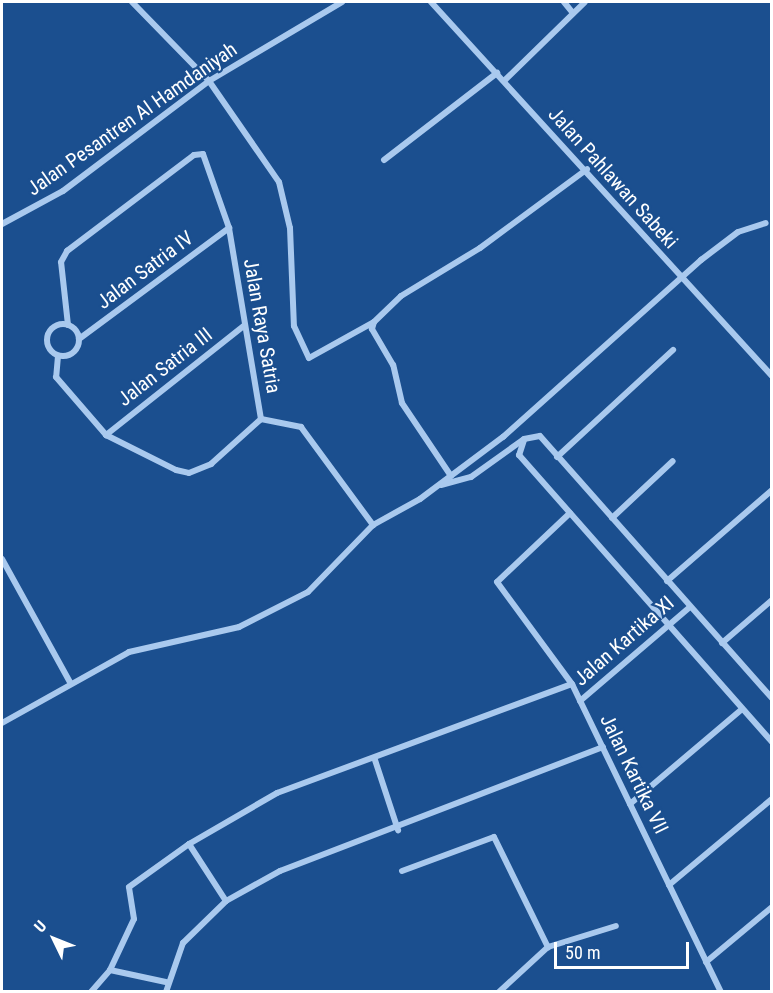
<!DOCTYPE html>
<html>
<head>
<meta charset="utf-8">
<style>
  body { margin:0 }
  #map { position:relative; width:773px; height:993px; overflow:hidden; background:#1b4f8f; font-family:"Roboto Condensed",sans-serif }
  div>[style] { position:absolute }
  [style*='--x'] { left:calc(var(--x)*1px); top:calc(var(--y)*1px); width:calc(var(--w)*1px); rotate:calc(var(--a)*1deg) }
  .street>* { height:6px; margin:-3px; padding:0 3px; transform-origin:3px; border-radius:3px; background:#a9c9ee }
  .street>.ring { margin:-3px; padding:0; box-sizing:content-box; background:none; border:6px solid #a9c9ee; border-radius:50% }
  span { translate:-50% -50%; white-space:nowrap; text-align:center; line-height:1.15; -webkit-text-stroke:4.5px #1b4f8f; paint-order:stroke }
  .street-label { font-size:20px; color:#fff }
  .frame { position:absolute; inset:0; border:3px solid #fff; pointer-events:none }
  .north { position:absolute; left:24px; top:909px; width:60px; height:60px; -webkit-text-stroke:4px #1b4f8f; paint-order:stroke; rotate:313deg; font-size:16px; font-weight:700; line-height:24px; text-align:center; color:#fff }
  .north::after { content:''; display:block; margin:auto; width:21px; height:27px; background:#fff; clip-path:polygon(50% 0,100% 100%,50% 72%,0 100%) }
  .scale { position:absolute; left:554px; top:942px; width:135px; height:27px; box-sizing:border-box; border:3px solid #fff; border-top:0; padding-left:8px; font-size:18px; line-height:21px; white-space:nowrap; color:#fff; -webkit-text-stroke:4px #1b4f8f; paint-order:stroke }
</style>
</head>
<body>
<div id="map">
  <div class="street">
    <i style="--x:132;--y:2;--w:110;--a:45.7"></i>
    <i style="--x:209;--y:81;--w:123;--a:55.3"></i>
    <i style="--x:279;--y:182;--w:47;--a:76.6"></i>
    <i style="--x:290;--y:228;--w:98;--a:87.7"></i>
    <i style="--x:294;--y:326;--w:35;--a:65"></i>
    <i style="--x:309;--y:358;--w:74;--a:-29"></i>
    <i style="--x:431;--y:2;--w:506;--a:47.64"></i>
    <i style="--x:564;--y:2;--w:13;--a:51"></i>
    <i style="--x:504;--y:81;--w:113;--a:-44.3"></i>
    <i style="--x:384;--y:160;--w:143;--a:-37.6"></i>
    <i style="--x:2;--y:224;--w:69;--a:-28.4"></i>
    <i style="--x:63;--y:191;--w:183;--a:-37"></i>
    <i style="--x:209;--y:81;--w:155;--a:-30.7"></i>
    <i class="ring" style="left:47px;top:324px;width:26px;height:26px"></i>
    <i style="--x:68;--y:325;--w:63;--a:-96.3"></i>
    <i style="--x:61;--y:262;--w:13;--a:-61"></i>
    <i style="--x:67;--y:251;--w:159;--a:-37.1"></i>
    <i style="--x:194;--y:155;--w:9;--a:-6"></i>
    <i style="--x:203;--y:154;--w:78;--a:70.6"></i>
    <i style="--x:229;--y:228;--w:194;--a:80.5"></i>
    <i style="--x:261;--y:419;--w:41;--a:11.3"></i>
    <i style="--x:301;--y:427;--w:122;--a:53.7"></i>
    <i style="--x:79;--y:339;--w:187;--a:-36.5"></i>
    <i style="--x:58;--y:356;--w:21;--a:95"></i>
    <i style="--x:56;--y:377;--w:77;--a:49.2"></i>
    <i style="--x:106;--y:435;--w:78;--a:26.6"></i>
    <i style="--x:176;--y:470;--w:13;--a:13"></i>
    <i style="--x:189;--y:473;--w:24;--a:-22"></i>
    <i style="--x:211;--y:464;--w:67;--a:-42"></i>
    <i style="--x:106;--y:435;--w:177;--a:-38.4"></i>
    <i style="--x:524;--y:440;--w:16;--a:108"></i>
    <i style="--x:519;--y:455;--w:383;--a:48.6"></i>
    <i style="--x:557;--y:457;--w:158;--a:-42.7"></i>
    <i style="--x:451;--y:476;--w:88;--a:-123.9"></i>
    <i style="--x:402;--y:403;--w:39;--a:-103"></i>
    <i style="--x:393;--y:365;--w:42;--a:-120.3"></i>
    <i style="--x:372;--y:329;--w:7;--a:-74"></i>
    <i style="--x:374;--y:322;--w:37;--a:-44"></i>
    <i style="--x:401;--y:296;--w:92;--a:-31.3"></i>
    <i style="--x:480;--y:248;--w:133;--a:-36.4"></i>
    <i style="--x:441;--y:485;--w:31;--a:-15"></i>
    <i style="--x:471;--y:477;--w:65;--a:-35.6"></i>
    <i style="--x:524;--y:439;--w:16;--a:-11"></i>
    <i style="--x:540;--y:436;--w:350;--a:48.5"></i>
    <i style="--x:570;--y:513;--w:100;--a:136.6"></i>
    <i style="--x:497;--y:582;--w:127;--a:53.7"></i>
    <i style="--x:572;--y:684;--w:342;--a:64.2"></i>
    <i style="--x:612;--y:518;--w:83;--a:-43.1"></i>
    <i style="--x:2;--y:559;--w:141;--a:61.1"></i>
    <i style="--x:667;--y:581;--w:139;--a:-40.9"></i>
    <i style="--x:722;--y:643;--w:66;--a:-40.7"></i>
    <i style="--x:580;--y:701;--w:145;--a:-40.5"></i>
    <i style="--x:2;--y:723;--w:145;--a:-29.2"></i>
    <i style="--x:129;--y:652;--w:113;--a:-12.8"></i>
    <i style="--x:239;--y:627;--w:77;--a:-26.9"></i>
    <i style="--x:308;--y:592;--w:93;--a:-45.9"></i>
    <i style="--x:373;--y:525;--w:54;--a:-29"></i>
    <i style="--x:420;--y:499;--w:104;--a:-36.8"></i>
    <i style="--x:503;--y:437;--w:266;--a:-41.8"></i>
    <i style="--x:701;--y:260;--w:46;--a:-37.1"></i>
    <i style="--x:738;--y:232;--w:29;--a:-18"></i>
    <i style="--x:375;--y:760;--w:74;--a:71.8"></i>
    <i style="--x:630;--y:804;--w:147;--a:-40.3"></i>
    <i style="--x:189;--y:844;--w:68;--a:57"></i>
    <i style="--x:402;--y:871;--w:98;--a:-20.3"></i>
    <i style="--x:494;--y:837;--w:123;--a:63.9"></i>
    <i style="--x:669;--y:885;--w:134;--a:-39.9"></i>
    <i style="--x:706;--y:962;--w:86;--a:-39.8"></i>
    <i style="--x:110;--y:970;--w:57;--a:12.1"></i>
    <i style="--x:91;--y:992;--w:29;--a:-49"></i>
    <i style="--x:110;--y:970;--w:56;--a:-64.8"></i>
    <i style="--x:134;--y:919;--w:32;--a:-99"></i>
    <i style="--x:129;--y:887;--w:74;--a:-35.6"></i>
    <i style="--x:189;--y:844;--w:102;--a:-30.1"></i>
    <i style="--x:277;--y:793;--w:314;--a:-20.3"></i>
    <i style="--x:166;--y:992;--w:52;--a:-70.9"></i>
    <i style="--x:183;--y:943;--w:60;--a:-44.3"></i>
    <i style="--x:226;--y:901;--w:62;--a:-29.1"></i>
    <i style="--x:280;--y:871;--w:346;--a:-21"></i>
    <i style="--x:499;--y:992;--w:67;--a:-42.6"></i>
    <i style="--x:548;--y:947;--w:71;--a:-17.2"></i>
  </div>
  <div class="street-label">
    <span style="left:132px;top:119px;rotate:-35deg">Jalan Pesantren Al Hamdaniyah</span>
    <span style="left:613px;top:178px;rotate:48deg">Jalan Pahlawan Sabeki</span>
    <span style="left:145px;top:270px;rotate:-37deg">Jalan Satria IV</span>
    <span style="left:262px;top:326px;rotate:80deg">Jalan Raya Satria</span>
    <span style="left:165px;top:367px;rotate:-38deg">Jalan Satria III</span>
    <span style="left:624px;top:641px;rotate:-41deg">Jalan Kartika XI</span>
    <span style="left:634px;top:774px;rotate:64deg">Jalan Kartika VII</span>
  </div>
  <div class="frame"></div>
  <div class="north">U</div>
  <div class="scale">50 m</div>
</div>
</body>
</html>
